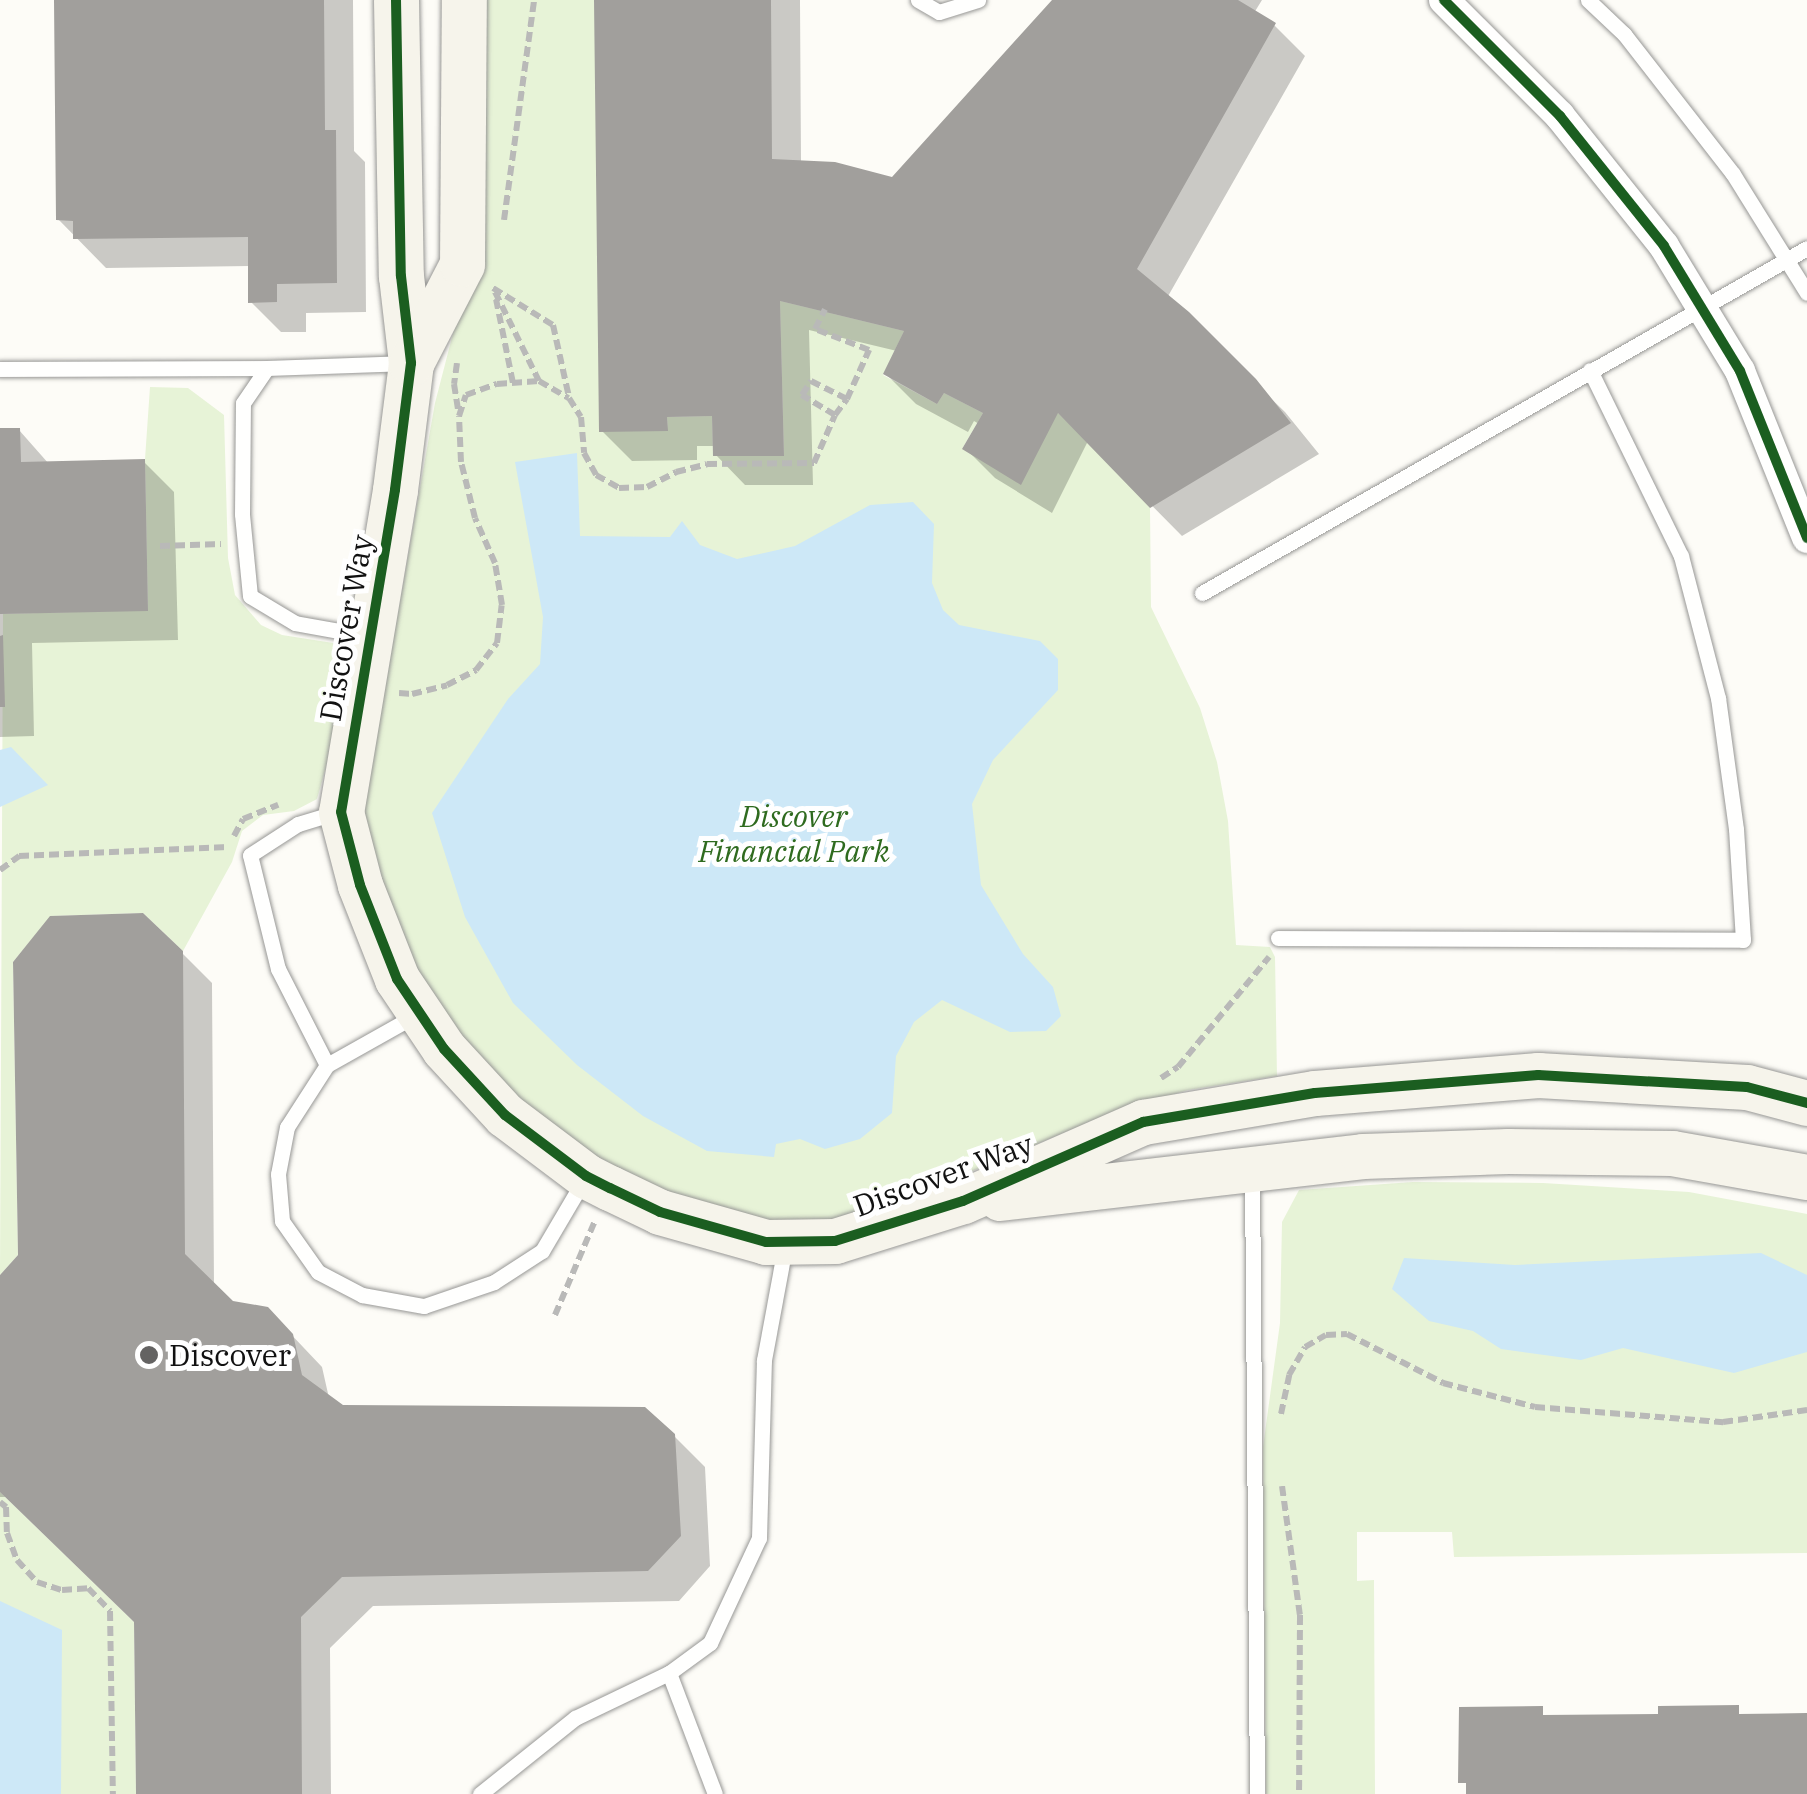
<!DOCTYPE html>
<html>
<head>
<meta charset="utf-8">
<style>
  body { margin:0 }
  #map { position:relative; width:1807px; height:1794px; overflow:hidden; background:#fdfcf7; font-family:"IBM Plex Serif",serif }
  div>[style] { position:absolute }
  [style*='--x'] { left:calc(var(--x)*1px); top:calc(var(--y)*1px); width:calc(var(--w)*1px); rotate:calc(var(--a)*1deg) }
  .green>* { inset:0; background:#e7f3d7 }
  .water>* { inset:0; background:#cde8f7 }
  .shadow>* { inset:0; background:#0003 }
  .building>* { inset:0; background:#a19f9c }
  .path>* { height:6px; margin-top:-3px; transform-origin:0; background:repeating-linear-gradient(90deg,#b9b9b8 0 10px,transparent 0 15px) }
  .roads { filter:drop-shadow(0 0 2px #979795) drop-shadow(0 0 2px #979795) }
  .lane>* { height:15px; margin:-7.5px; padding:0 7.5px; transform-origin:7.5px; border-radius:7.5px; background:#fffffe }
  .street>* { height:30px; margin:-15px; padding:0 15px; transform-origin:15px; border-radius:15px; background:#fffffe }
  .secondary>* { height:45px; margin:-22.5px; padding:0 22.5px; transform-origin:22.5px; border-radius:22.5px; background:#f6f4eb }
  .cycleway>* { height:10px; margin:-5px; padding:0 5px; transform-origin:5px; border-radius:5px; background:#1b5e20 }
  .dots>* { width:28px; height:28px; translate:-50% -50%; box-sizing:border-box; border:5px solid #fff; border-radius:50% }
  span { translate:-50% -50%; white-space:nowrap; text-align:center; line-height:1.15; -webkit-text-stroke:10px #fff; paint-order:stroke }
  .street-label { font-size:30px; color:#111 }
  .park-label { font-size:30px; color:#2f6b1f; font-style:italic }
  .poi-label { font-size:30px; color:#111 }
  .left { translate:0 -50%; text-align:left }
</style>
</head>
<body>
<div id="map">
  <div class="green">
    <i style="clip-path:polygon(482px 0,594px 0,668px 430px,667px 417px,712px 416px,713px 455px,784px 455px,780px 301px,904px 331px,883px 375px,937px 404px,944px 393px,983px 413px,962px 449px,1058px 413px,1138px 491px,1150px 508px,1151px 607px,1200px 708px,1217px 762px,1228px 821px,1236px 945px,1270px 947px,1275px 957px,1277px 1076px,1188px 1090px,1109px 1114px,836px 1228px,758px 1222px,693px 1204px,618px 1171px,554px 1135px,441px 1015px,404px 946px,376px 870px,363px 811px,379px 723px,340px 717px,317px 799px,294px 811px,263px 815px,242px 831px,232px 862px,183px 951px,143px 913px,51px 916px,13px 962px,18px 1255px,0 1275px,3px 614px,148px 610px,145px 459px,150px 387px,188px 388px,224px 415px,228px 558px,235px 595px,261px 625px,282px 635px,391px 652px,435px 403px,465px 287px)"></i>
    <i style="clip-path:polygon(1413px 1182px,1543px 1183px,1689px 1192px,1807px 1214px,1807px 1553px,1454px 1557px,1452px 1532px,1357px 1532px,1357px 1581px,1374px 1580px,1375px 1794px,1266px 1794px,1263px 1447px,1280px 1323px,1282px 1222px,1299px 1190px)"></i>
    <i style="clip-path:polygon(0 1492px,134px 1622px,136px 1794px,0 1794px)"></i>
  </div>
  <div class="water">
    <i style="clip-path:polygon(577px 453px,580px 536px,670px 537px,682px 521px,700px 545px,737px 559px,795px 546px,870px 505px,913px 502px,934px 524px,932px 583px,943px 610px,959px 625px,1040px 641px,1058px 659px,1058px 690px,993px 760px,972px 804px,981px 885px,1023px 954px,1053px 987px,1061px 1016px,1046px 1031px,1010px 1032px,942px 1000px,914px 1022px,896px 1056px,892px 1113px,860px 1139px,825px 1149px,800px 1139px,776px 1144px,774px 1157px,707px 1151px,643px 1116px,577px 1065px,513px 1003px,465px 917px,432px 813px,508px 699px,540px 664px,543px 617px,515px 462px)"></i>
    <i style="clip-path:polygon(11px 747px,48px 785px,0 807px,0 750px)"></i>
    <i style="clip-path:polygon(1761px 1253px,1807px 1275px,1807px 1352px,1734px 1373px,1623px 1348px,1581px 1360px,1501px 1349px,1473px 1331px,1429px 1321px,1392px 1289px,1404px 1258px,1515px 1265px)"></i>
    <i style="clip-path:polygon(0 1601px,62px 1630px,61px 1794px,0 1794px)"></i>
  </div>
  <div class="shadow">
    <i style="clip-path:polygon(56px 0,353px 0,354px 151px,365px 162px,366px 312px,306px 313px,306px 332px,281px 332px,251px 302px,250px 266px,106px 268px,58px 219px)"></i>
    <i style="clip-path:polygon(597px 0,800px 0,801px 163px,893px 180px,1056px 0,1262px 0,1254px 13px,1274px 25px,1305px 56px,1167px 298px,1285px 412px,1319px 454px,1182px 536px,1088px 441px,1052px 513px,995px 478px,965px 448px,979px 424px,974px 421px,968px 432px,916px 404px,886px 374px,897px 351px,809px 330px,813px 485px,745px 485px,715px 454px,715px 446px,697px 446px,697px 460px,632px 461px,602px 431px)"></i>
    <i style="clip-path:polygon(19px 430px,49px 464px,144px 462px,174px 492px,178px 640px,32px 643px,34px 736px,0 737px,0 431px)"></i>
    <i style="clip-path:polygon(181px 952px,212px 983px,214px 1286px,232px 1303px,267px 1309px,322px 1367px,329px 1398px,342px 1408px,674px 1436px,705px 1467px,710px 1566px,679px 1601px,373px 1606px,330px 1648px,331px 1794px,138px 1794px,137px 1622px,8px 1497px,0 1497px,0 1279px,21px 1256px)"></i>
  </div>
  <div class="building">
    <i style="clip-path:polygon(54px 0,324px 0,325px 130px,336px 130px,337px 283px,277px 284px,277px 302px,248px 303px,248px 237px,73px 239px,73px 221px,56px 220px)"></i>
    <i style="clip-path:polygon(594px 0,771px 0,772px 159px,835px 162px,892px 177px,1052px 0,1238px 0,1276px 23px,1137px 269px,1189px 312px,1256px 379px,1291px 423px,1150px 508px,1058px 413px,1021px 485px,962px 449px,983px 413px,944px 393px,937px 404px,883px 374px,904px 331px,780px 301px,784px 456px,713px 456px,712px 416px,667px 417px,668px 431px,599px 432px)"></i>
    <i style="clip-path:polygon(0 428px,20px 428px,21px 462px,145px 459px,148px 611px,0 614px)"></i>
    <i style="clip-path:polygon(3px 635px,5px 707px,0 707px,0 636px)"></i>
    <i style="clip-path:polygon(143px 913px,183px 951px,185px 1254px,233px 1301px,268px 1307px,293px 1334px,302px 1375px,343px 1405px,645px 1407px,675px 1434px,681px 1536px,648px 1571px,342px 1577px,301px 1617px,302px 1794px,136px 1794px,134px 1622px,0 1492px,0 1275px,18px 1255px,13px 962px,50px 916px)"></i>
    <i style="clip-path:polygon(1739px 1705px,1739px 1714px,1807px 1713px,1807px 1794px,1466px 1794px,1466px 1783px,1458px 1783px,1459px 1707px,1543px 1706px,1543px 1715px,1658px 1714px,1658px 1706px)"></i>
  </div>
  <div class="path">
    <i style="--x:504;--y:220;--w:222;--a:-82.2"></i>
    <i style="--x:493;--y:288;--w:70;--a:31.7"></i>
    <i style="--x:553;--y:325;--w:74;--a:77.5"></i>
    <i style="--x:495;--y:292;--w:99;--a:63.7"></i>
    <i style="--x:496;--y:299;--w:86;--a:78.6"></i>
    <i style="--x:457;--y:363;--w:21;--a:98"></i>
    <i style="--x:454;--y:384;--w:30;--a:81"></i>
    <i style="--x:835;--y:415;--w:20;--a:-53"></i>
    <i style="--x:160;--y:546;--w:61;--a:-1.9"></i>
    <i style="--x:399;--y:693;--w:13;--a:4"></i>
    <i style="--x:412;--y:694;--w:36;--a:-14"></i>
    <i style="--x:447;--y:685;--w:33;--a:-27"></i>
    <i style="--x:476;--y:670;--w:34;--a:-52"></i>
    <i style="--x:497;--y:643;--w:38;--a:-83"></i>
    <i style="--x:502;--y:605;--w:43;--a:-99.5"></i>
    <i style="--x:495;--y:563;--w:49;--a:-114"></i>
    <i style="--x:475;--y:518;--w:58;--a:-104"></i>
    <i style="--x:461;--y:462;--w:46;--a:-92.5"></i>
    <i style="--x:459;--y:416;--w:22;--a:-72"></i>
    <i style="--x:466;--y:395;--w:33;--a:-20"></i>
    <i style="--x:497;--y:384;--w:42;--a:-4.1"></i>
    <i style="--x:539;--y:381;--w:34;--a:30"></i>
    <i style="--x:569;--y:398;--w:22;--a:58"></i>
    <i style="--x:581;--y:417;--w:36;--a:85"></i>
    <i style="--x:584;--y:453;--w:25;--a:61"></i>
    <i style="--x:596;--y:475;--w:26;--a:29"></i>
    <i style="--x:619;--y:488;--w:28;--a:-2"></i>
    <i style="--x:647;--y:487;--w:33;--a:-27"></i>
    <i style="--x:676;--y:472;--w:32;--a:-14"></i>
    <i style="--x:707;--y:464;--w:107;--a:-0.5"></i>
    <i style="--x:814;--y:463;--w:52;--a:-66.4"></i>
    <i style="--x:835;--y:415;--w:39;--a:-149"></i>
    <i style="--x:802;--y:395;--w:17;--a:-57"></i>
    <i style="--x:811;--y:381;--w:40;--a:26.6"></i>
    <i style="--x:847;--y:399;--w:54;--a:-65.8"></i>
    <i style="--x:869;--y:350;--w:58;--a:-158.7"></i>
    <i style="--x:815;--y:329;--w:22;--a:-63"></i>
    <i style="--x:234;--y:836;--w:19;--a:-62"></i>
    <i style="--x:243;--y:819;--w:38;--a:-22"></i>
    <i style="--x:0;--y:870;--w:24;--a:-36"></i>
    <i style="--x:19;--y:856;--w:209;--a:-2.5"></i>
    <i style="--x:1161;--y:1078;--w:20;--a:-33"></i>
    <i style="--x:1178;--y:1067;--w:143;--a:-50.4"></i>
    <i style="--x:555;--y:1315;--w:100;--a:-67"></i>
    <i style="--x:1281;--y:1414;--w:40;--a:-78"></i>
    <i style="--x:1289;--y:1375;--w:32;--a:-60"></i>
    <i style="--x:1305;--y:1347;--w:24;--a:-30"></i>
    <i style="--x:1326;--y:1335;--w:21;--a:-3"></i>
    <i style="--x:1347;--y:1334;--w:108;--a:27"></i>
    <i style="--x:1443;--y:1383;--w:95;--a:14.6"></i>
    <i style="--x:1535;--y:1407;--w:189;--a:4.6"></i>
    <i style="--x:1723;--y:1422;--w:85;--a:-8.1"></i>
    <i style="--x:1282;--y:1486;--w:130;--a:82.1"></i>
    <i style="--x:1300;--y:1615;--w:179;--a:90.3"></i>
    <i style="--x:0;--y:1502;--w:8;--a:40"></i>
    <i style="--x:6;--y:1507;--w:26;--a:88"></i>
    <i style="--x:7;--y:1533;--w:29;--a:70"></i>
    <i style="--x:17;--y:1560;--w:30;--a:48"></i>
    <i style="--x:37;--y:1582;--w:26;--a:18"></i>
    <i style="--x:62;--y:1590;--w:26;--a:-4"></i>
    <i style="--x:88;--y:1588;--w:32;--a:46"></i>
    <i style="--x:110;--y:1611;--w:183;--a:89.1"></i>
  </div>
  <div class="roads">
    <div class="lane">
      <i style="--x:918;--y:0;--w:24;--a:30"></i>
      <i style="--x:939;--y:12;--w:41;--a:-17.1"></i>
      <i style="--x:1588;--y:0;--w:50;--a:43.4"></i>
      <i style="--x:1624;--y:34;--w:177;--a:52.1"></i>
      <i style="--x:1733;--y:174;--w:140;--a:58.1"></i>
      <i style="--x:0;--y:369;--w:267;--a:-0.2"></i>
      <i style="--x:1202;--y:593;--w:696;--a:-29.69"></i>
      <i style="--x:367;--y:636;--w:73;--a:-169.8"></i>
      <i style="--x:295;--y:623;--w:52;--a:-149"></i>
      <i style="--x:250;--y:596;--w:82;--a:-95.6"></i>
      <i style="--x:242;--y:514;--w:111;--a:-89.5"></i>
      <i style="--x:243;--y:403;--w:42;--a:-55.6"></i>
      <i style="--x:267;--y:368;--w:141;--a:-2"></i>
      <i style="--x:1278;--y:938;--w:465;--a:0.2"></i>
      <i style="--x:1743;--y:940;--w:111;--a:-93.6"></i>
      <i style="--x:1736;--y:829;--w:132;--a:-97.8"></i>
      <i style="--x:1718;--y:698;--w:147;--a:-104.6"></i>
      <i style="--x:1681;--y:556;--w:207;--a:-116.1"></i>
      <i style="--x:416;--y:1015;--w:102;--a:150.7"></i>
      <i style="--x:327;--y:1065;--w:74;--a:122.8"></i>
      <i style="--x:287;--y:1127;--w:48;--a:100.8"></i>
      <i style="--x:278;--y:1174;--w:47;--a:85.1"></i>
      <i style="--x:282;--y:1221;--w:62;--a:54.8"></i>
      <i style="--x:318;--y:1272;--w:50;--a:27.6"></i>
      <i style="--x:362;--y:1295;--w:63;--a:10.1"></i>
      <i style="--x:424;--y:1306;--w:74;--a:-18.9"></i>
      <i style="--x:494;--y:1282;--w:57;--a:-32.9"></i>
      <i style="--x:542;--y:1251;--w:85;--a:-59.5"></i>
      <i style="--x:327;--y:1065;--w:108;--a:-117"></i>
      <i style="--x:278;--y:969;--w:117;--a:-103.8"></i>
      <i style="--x:250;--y:855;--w:57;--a:-32.9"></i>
      <i style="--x:298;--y:824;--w:39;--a:-17"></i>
      <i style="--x:1252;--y:1173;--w:621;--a:89.54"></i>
      <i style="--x:669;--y:1673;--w:129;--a:69.2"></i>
      <i style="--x:480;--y:1794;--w:122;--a:-38.7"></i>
      <i style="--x:575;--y:1718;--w:104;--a:-25.6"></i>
      <i style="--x:669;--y:1673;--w:51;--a:-36.2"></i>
      <i style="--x:710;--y:1643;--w:116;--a:-65"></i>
      <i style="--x:759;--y:1538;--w:178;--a:-88.4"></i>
      <i style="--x:764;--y:1360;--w:115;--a:-79.5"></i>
    </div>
    <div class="street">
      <i style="--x:1444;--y:0;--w:164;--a:45"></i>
      <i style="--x:1560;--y:116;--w:166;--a:51.3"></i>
      <i style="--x:1664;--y:246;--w:146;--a:58.7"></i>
      <i style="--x:1740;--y:371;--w:180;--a:68.1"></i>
    </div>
    <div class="secondary">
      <i style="--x:396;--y:0;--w:276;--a:89"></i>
      <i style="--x:401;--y:276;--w:88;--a:83.4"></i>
      <i style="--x:411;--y:363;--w:128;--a:97.2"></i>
      <i style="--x:395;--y:490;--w:326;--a:99.5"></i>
      <i style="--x:341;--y:812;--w:75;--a:75.4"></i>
      <i style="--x:360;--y:885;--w:101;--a:68.5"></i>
      <i style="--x:397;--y:979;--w:84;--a:56.1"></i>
      <i style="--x:444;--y:1049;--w:90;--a:47.3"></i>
      <i style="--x:505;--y:1115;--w:101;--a:37"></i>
      <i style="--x:586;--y:1176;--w:27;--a:27"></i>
      <i style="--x:610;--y:1188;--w:55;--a:25.6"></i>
      <i style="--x:660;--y:1212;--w:110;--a:15.8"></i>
      <i style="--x:766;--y:1242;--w:69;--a:-0.8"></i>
      <i style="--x:835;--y:1241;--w:134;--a:-17.4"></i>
      <i style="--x:963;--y:1201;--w:197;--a:-23.7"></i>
      <i style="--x:1143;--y:1122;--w:174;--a:-9.6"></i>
      <i style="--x:1315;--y:1093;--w:224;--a:-4.6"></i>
      <i style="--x:1538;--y:1075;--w:209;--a:3.3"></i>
      <i style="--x:1747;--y:1087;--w:62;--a:14.9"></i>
      <i style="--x:411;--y:363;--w:111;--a:-62.7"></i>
      <i style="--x:462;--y:264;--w:264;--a:-89.6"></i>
      <i style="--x:1000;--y:1198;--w:365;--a:-6.6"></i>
      <i style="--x:1363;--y:1156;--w:145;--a:-2"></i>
      <i style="--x:1508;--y:1151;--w:164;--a:0.7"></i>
      <i style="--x:1672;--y:1153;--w:137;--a:10.1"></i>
    </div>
  </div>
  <div class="cycleway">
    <i style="--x:396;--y:0;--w:276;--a:89"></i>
    <i style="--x:401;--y:276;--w:88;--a:83.4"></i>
    <i style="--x:411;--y:363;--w:128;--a:97.2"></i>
    <i style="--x:395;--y:490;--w:326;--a:99.5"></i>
    <i style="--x:341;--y:812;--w:75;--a:75.4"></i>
    <i style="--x:360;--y:885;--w:101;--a:68.5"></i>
    <i style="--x:397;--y:979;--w:84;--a:56.1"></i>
    <i style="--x:444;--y:1049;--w:90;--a:47.3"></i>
    <i style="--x:505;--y:1115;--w:101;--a:37"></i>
    <i style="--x:586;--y:1176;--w:27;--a:27"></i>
    <i style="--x:610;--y:1188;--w:55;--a:25.6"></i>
    <i style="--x:660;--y:1212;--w:110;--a:15.8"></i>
    <i style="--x:766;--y:1242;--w:69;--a:-0.8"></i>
    <i style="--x:835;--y:1241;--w:134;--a:-17.4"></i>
    <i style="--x:963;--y:1201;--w:197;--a:-23.7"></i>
    <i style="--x:1143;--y:1122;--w:174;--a:-9.6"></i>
    <i style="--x:1315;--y:1093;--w:224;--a:-4.6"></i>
    <i style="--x:1538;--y:1075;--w:209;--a:3.3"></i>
    <i style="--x:1747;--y:1087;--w:62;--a:14.9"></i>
    <i style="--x:1444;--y:0;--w:164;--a:45"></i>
    <i style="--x:1560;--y:116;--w:166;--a:51.3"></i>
    <i style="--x:1664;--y:246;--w:146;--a:58.7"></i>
    <i style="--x:1740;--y:371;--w:180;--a:68.1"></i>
  </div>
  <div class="dots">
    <i style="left:149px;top:1355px;background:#646362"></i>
  </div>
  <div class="street-label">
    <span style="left:346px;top:628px;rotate:-80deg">Discover Way</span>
    <span style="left:943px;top:1175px;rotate:-20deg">Discover Way</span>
  </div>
  <div class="park-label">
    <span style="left:794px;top:833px">Discover<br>Financial Park</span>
  </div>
  <div class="poi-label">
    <span class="left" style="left:169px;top:1355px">Discover</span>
  </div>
</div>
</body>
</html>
